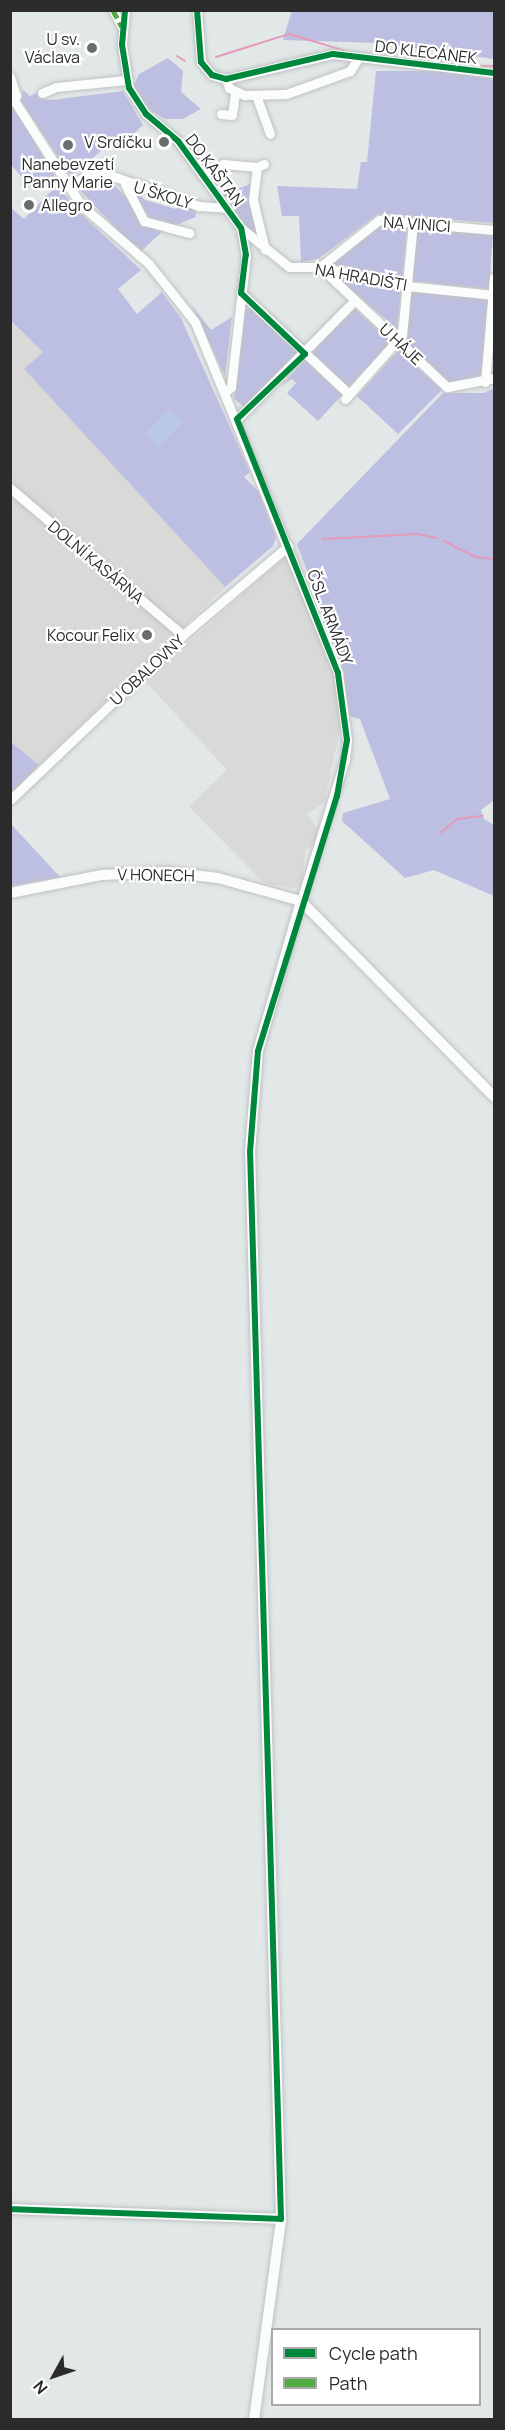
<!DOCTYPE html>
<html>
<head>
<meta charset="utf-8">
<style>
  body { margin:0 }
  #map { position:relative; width:505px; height:2430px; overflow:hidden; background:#e2e8e8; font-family:Manrope,sans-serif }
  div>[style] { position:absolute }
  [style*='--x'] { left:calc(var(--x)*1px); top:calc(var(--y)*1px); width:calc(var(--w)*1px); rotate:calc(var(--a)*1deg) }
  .industrial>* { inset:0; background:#d9dad7 }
  .green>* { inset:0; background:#bdbfe2 }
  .pitch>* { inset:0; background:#bac7e6 }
  .stream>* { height:2px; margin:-1px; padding:0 1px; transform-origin:1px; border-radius:1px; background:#e69ab8 }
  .roads { filter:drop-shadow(0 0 2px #c1c2c2) drop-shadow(0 0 2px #c1c2c2) }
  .minor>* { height:9px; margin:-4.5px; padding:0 4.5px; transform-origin:4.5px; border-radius:4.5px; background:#fbfcfc }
  .tertiary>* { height:10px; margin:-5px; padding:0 5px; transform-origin:5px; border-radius:5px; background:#fbfcfc }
  .quiet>* { height:4.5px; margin-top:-2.25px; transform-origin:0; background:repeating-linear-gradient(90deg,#54ab44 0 9px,transparent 0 13.5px) }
  .cycleway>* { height:6px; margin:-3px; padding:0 3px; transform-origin:3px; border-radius:3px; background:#00873e }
  .dots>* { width:16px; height:16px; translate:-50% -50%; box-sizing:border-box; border:3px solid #fff; border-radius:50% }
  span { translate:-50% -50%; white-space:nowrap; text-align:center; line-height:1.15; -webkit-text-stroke:4.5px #fff; paint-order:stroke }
  .poi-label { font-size:16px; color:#2b2b2b }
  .right { translate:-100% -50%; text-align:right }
  .left { translate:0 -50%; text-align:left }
  .street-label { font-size:16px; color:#2b2b2b }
  .frame { position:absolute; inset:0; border:12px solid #2b2b2b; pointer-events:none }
  .legend { position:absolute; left:271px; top:2328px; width:210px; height:78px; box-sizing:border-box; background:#fff; border:2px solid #aaa; margin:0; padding:8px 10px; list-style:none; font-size:18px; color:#2b2b2b }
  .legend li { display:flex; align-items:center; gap:12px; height:30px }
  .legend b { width:30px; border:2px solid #aaa }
  .north { position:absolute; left:24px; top:2346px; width:60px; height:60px; -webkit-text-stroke:4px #fff; paint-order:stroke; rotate:230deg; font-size:16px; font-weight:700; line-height:24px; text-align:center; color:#2b2b2b }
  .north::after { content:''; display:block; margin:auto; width:21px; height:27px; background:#2b2b2b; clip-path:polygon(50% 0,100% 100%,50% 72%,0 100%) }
</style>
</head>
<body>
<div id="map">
  <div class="industrial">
    <i style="clip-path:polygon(10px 321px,43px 352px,24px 369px,225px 587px,39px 765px,11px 742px)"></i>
    <i style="clip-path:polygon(286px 556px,337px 682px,341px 725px,324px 803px,307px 814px,318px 830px,314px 846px,306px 849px,301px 886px,294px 888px,264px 883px,189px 807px,227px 770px,145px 681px)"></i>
  </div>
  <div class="green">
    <i style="clip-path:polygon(292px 10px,494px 11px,494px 59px,377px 43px,283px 40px)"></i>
    <i style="clip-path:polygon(168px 58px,183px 71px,181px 92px,201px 109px,183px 119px,165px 119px,146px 107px,134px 85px,139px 74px)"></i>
    <i style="clip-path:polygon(376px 71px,438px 71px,494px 79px,494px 223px,378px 214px,318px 259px,301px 262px,299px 216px,282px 216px,277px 186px,357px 189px,361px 162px,367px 162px)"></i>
    <i style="clip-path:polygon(23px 90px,30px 96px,40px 91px,43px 99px,51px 100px,123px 91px,143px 125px,119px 148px,108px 141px,96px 143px,101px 151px,71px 176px,21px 101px)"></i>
    <i style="clip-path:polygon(11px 104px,57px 179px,49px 187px,42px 178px,31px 187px,11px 165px)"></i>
    <i style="clip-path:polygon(96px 177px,112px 183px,128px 199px,135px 191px,145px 200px,176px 209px,185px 205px,196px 211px,196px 217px,164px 230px,139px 253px,79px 189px)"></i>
    <i style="clip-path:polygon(250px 184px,250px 195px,261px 240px,243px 226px,222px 195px)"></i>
    <i style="clip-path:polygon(57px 185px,70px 201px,66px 207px,74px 216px,80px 213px,141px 270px,118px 289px,137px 314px,162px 292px,181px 318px,250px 472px,244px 477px,259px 492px,276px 537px,273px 546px,225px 587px,24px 369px,43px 352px,11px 321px,10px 207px,24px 219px)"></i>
    <i style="clip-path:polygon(381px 224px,407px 227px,402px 281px,331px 265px)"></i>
    <i style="clip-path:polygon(417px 228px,493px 233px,489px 289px,412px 281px)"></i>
    <i style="clip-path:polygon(340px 276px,401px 289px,397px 329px,338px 278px)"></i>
    <i style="clip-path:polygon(411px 291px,489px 299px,482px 376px,449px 382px,407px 342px)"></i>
    <i style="clip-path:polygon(192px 306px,211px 330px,232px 317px,225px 376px)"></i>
    <i style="clip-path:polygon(250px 308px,299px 354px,247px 409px,234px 399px,244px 310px)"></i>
    <i style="clip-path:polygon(354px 308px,391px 342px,349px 387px,312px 353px)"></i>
    <i style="clip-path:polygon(399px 350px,442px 390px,398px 434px,357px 396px)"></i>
    <i style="clip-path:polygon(305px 360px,342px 395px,318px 421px,287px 393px,296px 383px,292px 379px,281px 386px)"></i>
    <i style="clip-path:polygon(494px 388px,494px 800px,481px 810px,484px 819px,494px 825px,494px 896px,434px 870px,405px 878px,342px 821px,343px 813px,390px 799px,360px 719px,348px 716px,341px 663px,297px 544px,443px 393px,484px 393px)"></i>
    <i style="clip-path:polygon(11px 742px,39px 765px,11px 793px)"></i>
    <i style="clip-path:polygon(10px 824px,11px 824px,60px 877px,11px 886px)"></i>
  </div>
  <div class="pitch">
    <i style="clip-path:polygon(169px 409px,183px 422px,159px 447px,145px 434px)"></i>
  </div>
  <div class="stream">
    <i style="--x:177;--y:56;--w:9;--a:32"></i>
    <i style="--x:216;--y:57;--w:77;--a:-17.5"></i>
    <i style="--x:289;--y:34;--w:59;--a:16.6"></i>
    <i style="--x:474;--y:66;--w:20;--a:0"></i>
    <i style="--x:323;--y:539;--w:95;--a:-3"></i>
    <i style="--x:418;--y:534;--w:19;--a:12"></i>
    <i style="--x:444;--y:541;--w:35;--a:27"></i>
    <i style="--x:475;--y:557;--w:19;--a:6"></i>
    <i style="--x:440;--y:833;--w:22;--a:-39"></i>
    <i style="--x:457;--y:819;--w:26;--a:-7"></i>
  </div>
  <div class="roads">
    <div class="minor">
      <i style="--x:113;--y:10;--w:19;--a:62"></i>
      <i style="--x:125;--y:10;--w:35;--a:95"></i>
      <i style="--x:122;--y:45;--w:44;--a:80.8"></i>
      <i style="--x:129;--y:88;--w:31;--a:57"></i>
      <i style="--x:146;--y:114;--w:42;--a:40.2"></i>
      <i style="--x:178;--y:141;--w:107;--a:54.1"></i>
      <i style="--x:241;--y:228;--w:27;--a:80"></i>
      <i style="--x:246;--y:255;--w:133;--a:96.5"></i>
      <i style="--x:231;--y:387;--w:6;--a:141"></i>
      <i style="--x:197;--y:10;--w:52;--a:85.6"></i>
      <i style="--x:201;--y:62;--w:17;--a:50"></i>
      <i style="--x:212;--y:75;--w:15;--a:16"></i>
      <i style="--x:226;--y:79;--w:110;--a:-13.2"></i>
      <i style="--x:333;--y:54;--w:162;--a:6.7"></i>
      <i style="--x:10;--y:77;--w:20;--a:72"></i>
      <i style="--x:16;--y:96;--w:4;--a:146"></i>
      <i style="--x:226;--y:79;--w:9;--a:72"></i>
      <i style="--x:229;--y:88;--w:17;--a:25"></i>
      <i style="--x:244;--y:95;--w:42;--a:-1.4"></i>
      <i style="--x:286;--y:94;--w:68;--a:-19.8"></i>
      <i style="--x:350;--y:71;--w:15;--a:-58"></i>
      <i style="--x:42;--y:93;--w:15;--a:-23"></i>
      <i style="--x:56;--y:87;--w:70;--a:-5.7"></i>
      <i style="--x:10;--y:94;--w:132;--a:57.4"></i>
      <i style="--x:81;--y:205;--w:90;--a:40.9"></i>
      <i style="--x:149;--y:264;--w:74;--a:51.6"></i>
      <i style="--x:195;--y:322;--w:379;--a:67.8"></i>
      <i style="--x:338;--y:673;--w:68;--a:82.3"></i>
      <i style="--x:347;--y:740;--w:19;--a:96"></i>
      <i style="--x:345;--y:759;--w:149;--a:107.2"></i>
      <i style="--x:257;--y:98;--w:38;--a:70"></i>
      <i style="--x:221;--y:114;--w:11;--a:5"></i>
      <i style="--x:232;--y:115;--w:22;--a:-82"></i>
      <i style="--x:264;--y:164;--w:8;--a:157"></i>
      <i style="--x:257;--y:167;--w:33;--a:97"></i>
      <i style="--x:253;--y:200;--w:51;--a:76.5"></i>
      <i style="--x:205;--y:176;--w:22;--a:-34"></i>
      <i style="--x:223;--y:164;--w:34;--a:5"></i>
      <i style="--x:125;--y:184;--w:42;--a:62.8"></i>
      <i style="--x:144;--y:221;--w:47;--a:14.9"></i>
      <i style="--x:69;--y:187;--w:27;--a:-33"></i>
      <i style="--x:92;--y:172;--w:12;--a:5"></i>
      <i style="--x:104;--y:173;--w:101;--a:19.2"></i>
      <i style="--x:199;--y:206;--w:27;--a:4"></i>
      <i style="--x:241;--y:228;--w:62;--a:39.1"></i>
      <i style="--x:289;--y:267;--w:31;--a:0"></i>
      <i style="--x:320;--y:267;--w:89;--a:12.3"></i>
      <i style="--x:407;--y:286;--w:87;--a:5.9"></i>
      <i style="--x:320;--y:267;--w:175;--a:43.4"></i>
      <i style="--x:447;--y:387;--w:48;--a:-10.8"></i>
      <i style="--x:320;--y:267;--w:75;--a:-38.5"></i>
      <i style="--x:379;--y:220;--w:115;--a:5"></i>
      <i style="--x:241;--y:293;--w:148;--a:43.1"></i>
      <i style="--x:485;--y:382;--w:105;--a:-85.1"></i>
      <i style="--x:345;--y:399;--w:86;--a:-48.3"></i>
      <i style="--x:402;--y:335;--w:113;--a:-84.4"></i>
      <i style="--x:237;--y:419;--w:166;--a:-45.2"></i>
      <i style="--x:10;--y:488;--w:227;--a:40.4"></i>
      <i style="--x:10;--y:800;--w:239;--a:-43.6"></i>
      <i style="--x:183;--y:635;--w:138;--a:-40.3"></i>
    </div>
    <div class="tertiary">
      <i style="--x:10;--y:893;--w:94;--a:-11.1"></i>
      <i style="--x:102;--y:875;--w:66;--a:-2.6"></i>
      <i style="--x:168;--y:872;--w:50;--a:6.8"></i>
      <i style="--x:218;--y:878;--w:86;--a:15.5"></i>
      <i style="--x:301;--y:901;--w:275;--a:45.4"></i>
      <i style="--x:10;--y:2209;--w:271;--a:2.1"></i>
      <i style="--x:254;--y:2420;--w:203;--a:-82.3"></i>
      <i style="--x:281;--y:2219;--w:1067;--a:-91.66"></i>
      <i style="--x:250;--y:1152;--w:101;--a:-85.5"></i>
      <i style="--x:258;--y:1051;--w:156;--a:-74"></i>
    </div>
  </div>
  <div class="quiet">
    <i style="--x:113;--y:10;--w:19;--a:62"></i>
  </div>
  <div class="cycleway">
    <i style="--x:197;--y:10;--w:52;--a:85.6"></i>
    <i style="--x:201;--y:62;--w:17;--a:50"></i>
    <i style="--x:212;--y:75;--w:15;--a:16"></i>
    <i style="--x:226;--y:79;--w:110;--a:-13.2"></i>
    <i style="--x:333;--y:54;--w:162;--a:6.7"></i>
    <i style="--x:10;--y:2209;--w:271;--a:2.1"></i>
    <i style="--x:281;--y:2219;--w:1067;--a:-91.66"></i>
    <i style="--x:250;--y:1152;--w:101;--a:-85.5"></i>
    <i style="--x:258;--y:1051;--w:267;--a:-72.8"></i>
    <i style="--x:337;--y:796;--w:57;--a:-79.9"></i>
    <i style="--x:347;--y:740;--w:68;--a:-97.7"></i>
    <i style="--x:338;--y:673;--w:273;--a:-111.7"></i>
    <i style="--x:237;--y:419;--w:94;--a:-43.7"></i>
    <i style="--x:305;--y:354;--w:88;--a:-136.4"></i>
    <i style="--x:241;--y:293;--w:38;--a:-83"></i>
    <i style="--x:246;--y:255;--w:27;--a:-100"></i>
    <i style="--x:241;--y:228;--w:107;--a:-125.9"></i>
    <i style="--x:178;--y:141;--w:42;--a:-139.8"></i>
    <i style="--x:146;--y:114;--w:31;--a:-123"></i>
    <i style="--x:129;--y:88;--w:44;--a:-99.2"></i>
    <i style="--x:122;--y:45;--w:35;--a:-85"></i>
  </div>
  <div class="dots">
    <i style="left:92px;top:48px;background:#6b6d6d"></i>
    <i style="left:164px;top:142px;background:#6b6d6d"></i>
    <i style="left:68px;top:145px;background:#6b6d6d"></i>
    <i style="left:29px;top:205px;background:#6b6d6d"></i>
    <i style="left:147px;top:635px;background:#6b6d6d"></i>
  </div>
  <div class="poi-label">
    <span class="right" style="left:80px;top:48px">U sv.<br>Václava</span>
    <span class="right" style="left:152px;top:142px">V Srdíčku</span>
    <span style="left:68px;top:173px">Nanebevzetí<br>Panny Marie</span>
    <span class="left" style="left:41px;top:205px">Allegro</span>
    <span class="right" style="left:135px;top:635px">Kocour Felix</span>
  </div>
  <div class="street-label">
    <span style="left:426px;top:52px;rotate:7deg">DO KLECÁNEK</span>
    <span style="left:215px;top:170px;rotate:53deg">DO KAŠTAN</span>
    <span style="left:163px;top:195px;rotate:17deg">U ŠKOLY</span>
    <span style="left:417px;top:224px;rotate:4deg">NA VINICI</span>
    <span style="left:361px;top:277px;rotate:10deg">NA HRADIŠTI</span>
    <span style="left:401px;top:344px;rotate:43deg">U HÁJE</span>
    <span style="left:96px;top:562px;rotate:40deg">DOLNÍ KASÁRNA</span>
    <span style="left:330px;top:617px;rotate:69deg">ČSL. ARMÁDY</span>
    <span style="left:147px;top:670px;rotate:-43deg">U OBALOVNY</span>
    <span style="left:156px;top:875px;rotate:1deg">V HONECH</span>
  </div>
  <div class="frame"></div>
  <ul class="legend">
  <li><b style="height:8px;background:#00873e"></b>Cycle path</li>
  <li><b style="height:8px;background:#54ab44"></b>Path</li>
  </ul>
  <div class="north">N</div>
</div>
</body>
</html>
